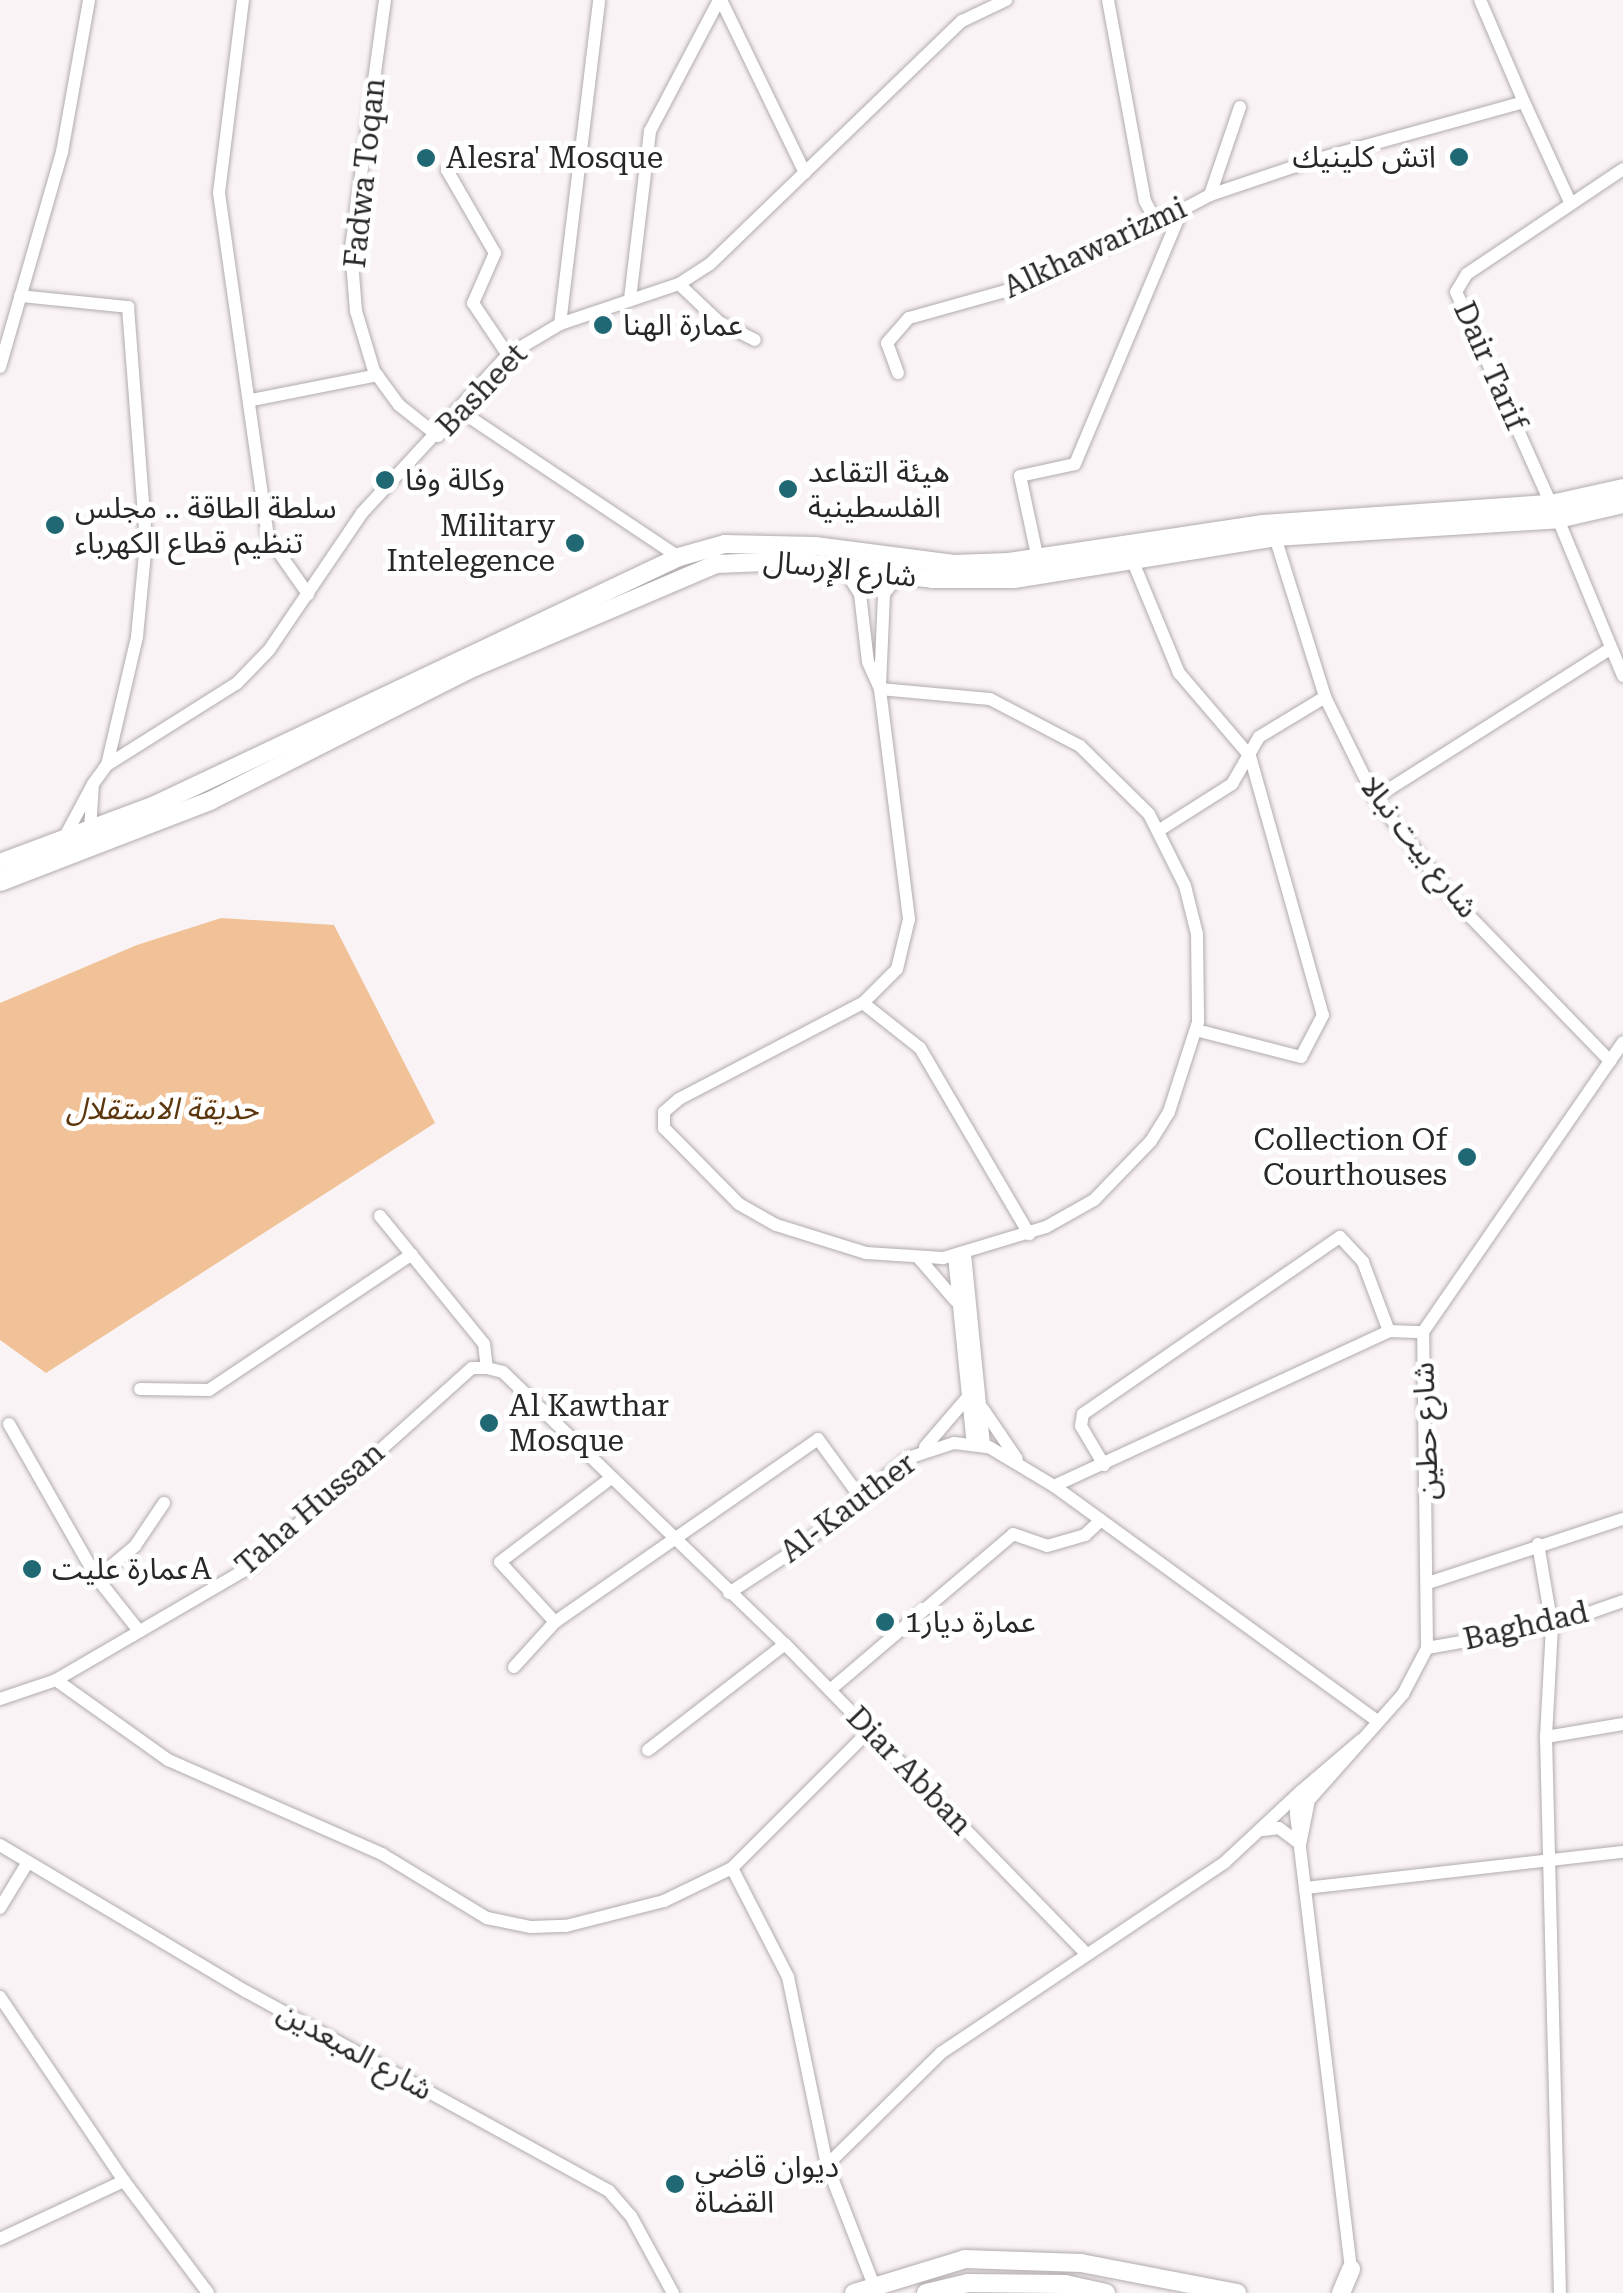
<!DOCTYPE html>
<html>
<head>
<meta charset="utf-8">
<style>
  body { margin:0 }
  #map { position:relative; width:1623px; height:2293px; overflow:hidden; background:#faf3f5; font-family:"Roboto Serif","Noto Sans Arabic",serif }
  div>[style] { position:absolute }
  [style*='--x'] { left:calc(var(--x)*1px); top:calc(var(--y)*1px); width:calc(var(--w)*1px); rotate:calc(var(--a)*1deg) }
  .green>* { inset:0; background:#f1c297 }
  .roads { filter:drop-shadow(0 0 2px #b1abac) drop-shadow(0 0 2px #b1abac) }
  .minor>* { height:12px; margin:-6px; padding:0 6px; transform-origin:6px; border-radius:6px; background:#fff }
  .secondary>* { height:18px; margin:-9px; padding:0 9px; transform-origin:9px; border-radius:9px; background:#fff }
  .dots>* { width:28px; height:28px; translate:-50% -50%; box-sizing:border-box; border:5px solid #fff; border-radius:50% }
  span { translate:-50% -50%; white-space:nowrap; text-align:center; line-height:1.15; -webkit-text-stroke:10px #fff; paint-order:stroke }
  .poi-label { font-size:30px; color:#282626 }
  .right { translate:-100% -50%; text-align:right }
  .left { translate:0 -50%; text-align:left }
  .street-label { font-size:30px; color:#282626 }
  .park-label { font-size:30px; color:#5c370e; font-style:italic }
</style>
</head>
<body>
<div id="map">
  <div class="green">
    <i style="clip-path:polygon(221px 918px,334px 925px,435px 1123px,46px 1373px,0 1340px,0 1003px,137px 945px)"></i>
  </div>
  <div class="roads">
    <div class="minor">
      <i style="--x:243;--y:0;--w:194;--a:97.1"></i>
      <i style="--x:219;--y:193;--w:347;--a:81.9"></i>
      <i style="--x:268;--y:537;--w:70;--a:54.9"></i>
      <i style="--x:385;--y:0;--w:251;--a:97.8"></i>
      <i style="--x:351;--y:249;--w:62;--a:85.4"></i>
      <i style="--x:356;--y:311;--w:63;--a:73.3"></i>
      <i style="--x:374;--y:371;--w:42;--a:53.7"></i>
      <i style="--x:399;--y:405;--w:50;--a:38.5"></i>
      <i style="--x:721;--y:0;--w:192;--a:64.1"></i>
      <i style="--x:1108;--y:0;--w:204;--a:79.6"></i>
      <i style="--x:1145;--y:201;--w:17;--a:62"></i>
      <i style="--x:1480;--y:0;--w:111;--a:66.7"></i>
      <i style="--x:447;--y:170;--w:96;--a:60"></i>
      <i style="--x:495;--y:253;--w:55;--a:113.7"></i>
      <i style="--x:473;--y:303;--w:63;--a:56.1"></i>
      <i style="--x:1210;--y:195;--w:93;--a:-71.2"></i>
      <i style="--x:1153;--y:216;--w:11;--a:22"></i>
      <i style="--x:1163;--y:220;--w:53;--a:-28"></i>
      <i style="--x:1210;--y:195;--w:107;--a:-18.6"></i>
      <i style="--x:1311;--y:161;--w:221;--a:-15.5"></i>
      <i style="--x:1524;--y:102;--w:112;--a:65.3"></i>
      <i style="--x:679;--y:284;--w:55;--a:43.5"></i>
      <i style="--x:719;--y:322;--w:40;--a:26.6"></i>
      <i style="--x:20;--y:296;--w:109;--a:5.8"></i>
      <i style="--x:128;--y:307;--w:237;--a:85.6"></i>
      <i style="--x:146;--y:543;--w:94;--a:95.5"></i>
      <i style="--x:137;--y:637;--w:131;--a:103.2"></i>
      <i style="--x:630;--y:299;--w:169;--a:-83.2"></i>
      <i style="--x:650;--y:131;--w:148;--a:-62.2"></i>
      <i style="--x:560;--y:324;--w:326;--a:-83.1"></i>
      <i style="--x:0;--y:367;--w:224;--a:-73.9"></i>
      <i style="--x:62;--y:152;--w:154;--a:-79.9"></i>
      <i style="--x:898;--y:373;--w:32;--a:-110"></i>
      <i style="--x:887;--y:343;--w:33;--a:-49"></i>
      <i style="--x:909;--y:318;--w:115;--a:-15.6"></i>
      <i style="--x:1020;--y:287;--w:136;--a:-24.9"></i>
      <i style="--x:1143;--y:230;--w:17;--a:-54"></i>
      <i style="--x:252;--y:400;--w:128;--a:-11.2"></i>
      <i style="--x:462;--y:412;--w:261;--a:33.8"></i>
      <i style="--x:1551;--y:504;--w:232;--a:-114.1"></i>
      <i style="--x:1456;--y:292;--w:21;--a:-59"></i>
      <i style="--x:1467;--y:274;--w:188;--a:-33.9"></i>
      <i style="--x:1558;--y:519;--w:170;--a:67.5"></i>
      <i style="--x:1275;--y:537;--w:168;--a:72.6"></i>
      <i style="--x:1325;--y:697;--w:113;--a:63.7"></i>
      <i style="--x:1375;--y:798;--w:130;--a:52.2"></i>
      <i style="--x:1455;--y:901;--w:223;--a:45.9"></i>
      <i style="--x:1037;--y:555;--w:81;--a:-102.1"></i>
      <i style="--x:1020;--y:476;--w:56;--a:-12.3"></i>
      <i style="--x:1075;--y:464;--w:277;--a:-67.2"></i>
      <i style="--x:1131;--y:557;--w:126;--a:67.5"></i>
      <i style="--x:1179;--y:673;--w:109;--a:49.5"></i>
      <i style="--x:1250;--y:756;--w:269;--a:74.3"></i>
      <i style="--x:1323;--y:1015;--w:47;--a:117.6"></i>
      <i style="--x:1301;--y:1057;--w:108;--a:-165.6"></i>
      <i style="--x:843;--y:567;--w:32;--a:58"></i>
      <i style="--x:860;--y:594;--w:68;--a:83.3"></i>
      <i style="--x:868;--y:662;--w:30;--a:66"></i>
      <i style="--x:880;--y:686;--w:92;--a:-87.5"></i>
      <i style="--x:884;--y:594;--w:25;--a:-53"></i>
      <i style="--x:880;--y:689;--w:110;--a:5.2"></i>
      <i style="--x:990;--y:699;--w:102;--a:27.6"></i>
      <i style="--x:1080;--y:746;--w:97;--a:44.6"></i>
      <i style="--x:1149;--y:814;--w:80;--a:63.4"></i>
      <i style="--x:1185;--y:886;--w:49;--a:76"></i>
      <i style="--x:1197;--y:934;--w:88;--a:89.3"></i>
      <i style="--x:1198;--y:1022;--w:95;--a:107.9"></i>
      <i style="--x:1169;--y:1112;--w:34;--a:122"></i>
      <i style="--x:1151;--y:1141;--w:82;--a:134"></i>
      <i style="--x:1094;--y:1200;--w:55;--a:150.6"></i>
      <i style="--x:1046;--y:1227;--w:108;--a:163.2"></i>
      <i style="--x:943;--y:1258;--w:77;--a:-176.3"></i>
      <i style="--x:866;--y:1253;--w:94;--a:-162.7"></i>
      <i style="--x:776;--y:1225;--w:43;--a:-150.4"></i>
      <i style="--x:739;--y:1204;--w:107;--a:-134.6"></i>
      <i style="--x:664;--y:1128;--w:16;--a:-90"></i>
      <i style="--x:664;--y:1112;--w:20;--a:-41"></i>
      <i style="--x:679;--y:1099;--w:208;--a:-27.6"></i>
      <i style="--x:863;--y:1003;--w:48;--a:-45"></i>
      <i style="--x:897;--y:969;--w:51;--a:-76.5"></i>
      <i style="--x:909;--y:919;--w:232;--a:-97.2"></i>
      <i style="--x:1375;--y:798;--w:278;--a:-32.4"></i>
      <i style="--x:90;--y:830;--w:46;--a:-86.3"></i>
      <i style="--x:93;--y:784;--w:24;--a:-54"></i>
      <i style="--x:107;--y:765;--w:154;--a:-32.2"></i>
      <i style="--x:237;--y:683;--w:46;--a:-45.9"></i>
      <i style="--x:269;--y:650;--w:166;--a:-55.8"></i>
      <i style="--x:362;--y:513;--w:215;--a:-47.3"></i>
      <i style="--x:508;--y:355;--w:61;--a:-30.8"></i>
      <i style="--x:560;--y:324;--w:126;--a:-18.6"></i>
      <i style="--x:679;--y:284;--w:37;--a:-33"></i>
      <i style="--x:710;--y:264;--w:350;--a:-44"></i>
      <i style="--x:962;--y:21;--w:49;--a:-25.5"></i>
      <i style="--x:1158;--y:831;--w:88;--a:-32.4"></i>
      <i style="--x:1232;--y:784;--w:54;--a:-60.1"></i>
      <i style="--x:1259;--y:737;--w:77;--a:-31.2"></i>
      <i style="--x:63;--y:840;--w:61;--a:-61.8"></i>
      <i style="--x:863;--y:1003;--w:73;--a:38.3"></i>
      <i style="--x:920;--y:1048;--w:216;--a:59.6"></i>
      <i style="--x:380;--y:1216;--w:165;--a:50.9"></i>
      <i style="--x:484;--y:1344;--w:24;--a:83"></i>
      <i style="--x:965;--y:1254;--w:193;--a:84.3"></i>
      <i style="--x:954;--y:1256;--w:190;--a:84.3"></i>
      <i style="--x:918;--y:1257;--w:57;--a:49.3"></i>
      <i style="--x:140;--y:1389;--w:69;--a:0.8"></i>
      <i style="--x:209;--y:1390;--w:244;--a:-33.8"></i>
      <i style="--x:983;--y:1409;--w:60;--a:55.8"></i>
      <i style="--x:9;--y:1424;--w:177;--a:60.3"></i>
      <i style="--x:97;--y:1578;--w:68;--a:51.6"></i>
      <i style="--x:925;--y:1447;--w:65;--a:-49.4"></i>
      <i style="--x:1104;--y:1465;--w:45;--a:-120.5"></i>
      <i style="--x:1081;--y:1426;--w:12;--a:-81"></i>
      <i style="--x:1083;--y:1414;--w:312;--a:-34.6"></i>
      <i style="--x:1340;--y:1237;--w:34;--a:47"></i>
      <i style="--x:1363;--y:1262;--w:74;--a:69.4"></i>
      <i style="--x:1054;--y:1486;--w:369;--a:-24.8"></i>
      <i style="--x:1389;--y:1331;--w:34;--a:2"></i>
      <i style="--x:1538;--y:1544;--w:83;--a:80.3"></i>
      <i style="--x:1552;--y:1626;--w:111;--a:93.1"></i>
      <i style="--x:1546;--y:1737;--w:556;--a:88.56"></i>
      <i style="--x:97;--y:1578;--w:50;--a:-40.1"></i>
      <i style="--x:135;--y:1546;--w:52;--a:-56"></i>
      <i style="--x:1431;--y:1582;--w:202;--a:-18.2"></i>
      <i style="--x:729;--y:1593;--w:86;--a:-33.1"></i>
      <i style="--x:801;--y:1546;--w:139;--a:-39.4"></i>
      <i style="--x:908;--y:1458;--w:48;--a:-18.1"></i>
      <i style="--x:954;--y:1443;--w:35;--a:7"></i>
      <i style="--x:989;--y:1447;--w:76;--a:31"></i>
      <i style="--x:1054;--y:1486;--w:399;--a:36"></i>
      <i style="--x:555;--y:1622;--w:81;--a:-132.5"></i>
      <i style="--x:500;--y:1562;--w:139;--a:-37.1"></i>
      <i style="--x:1427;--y:1648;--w:127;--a:-10"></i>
      <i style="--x:1552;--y:1626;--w:75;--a:-19.4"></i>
      <i style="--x:514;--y:1667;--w:61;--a:-47.7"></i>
      <i style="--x:555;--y:1622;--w:320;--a:-34.8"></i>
      <i style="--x:818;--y:1439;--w:72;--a:54.1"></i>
      <i style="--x:56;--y:1680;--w:138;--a:35.5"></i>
      <i style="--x:168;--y:1760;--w:234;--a:23.7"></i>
      <i style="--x:382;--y:1854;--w:123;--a:31.4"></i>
      <i style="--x:487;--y:1918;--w:45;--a:11.6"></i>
      <i style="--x:531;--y:1927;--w:35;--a:-2"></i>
      <i style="--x:566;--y:1926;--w:101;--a:-14.3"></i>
      <i style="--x:664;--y:1901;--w:76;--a:-25.9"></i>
      <i style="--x:732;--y:1868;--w:195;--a:-45"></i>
      <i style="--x:830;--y:1690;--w:240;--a:-40.4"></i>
      <i style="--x:1013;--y:1534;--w:36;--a:19"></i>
      <i style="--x:1047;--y:1546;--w:40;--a:-16"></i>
      <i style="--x:1085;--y:1535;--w:22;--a:-43"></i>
      <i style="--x:0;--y:1699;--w:59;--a:-18.7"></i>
      <i style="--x:56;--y:1680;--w:225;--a:-30.2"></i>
      <i style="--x:250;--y:1567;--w:298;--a:-41.9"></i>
      <i style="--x:472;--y:1368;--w:15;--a:0"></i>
      <i style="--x:487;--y:1368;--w:16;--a:14"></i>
      <i style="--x:503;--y:1372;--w:392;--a:44"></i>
      <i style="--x:785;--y:1644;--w:431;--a:45.8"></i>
      <i style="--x:1546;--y:1737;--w:78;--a:-9.6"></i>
      <i style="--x:648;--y:1750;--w:173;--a:-37.7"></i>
      <i style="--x:1263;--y:1830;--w:16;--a:-7"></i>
      <i style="--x:1279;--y:1828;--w:25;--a:37"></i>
      <i style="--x:0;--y:1845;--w:287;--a:30.8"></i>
      <i style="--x:247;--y:1992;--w:413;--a:28.8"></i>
      <i style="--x:609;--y:2191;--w:33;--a:49"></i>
      <i style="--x:631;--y:2216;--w:88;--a:61.4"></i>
      <i style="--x:1300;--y:1845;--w:46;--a:-78.7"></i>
      <i style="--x:1309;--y:1800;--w:142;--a:-48.4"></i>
      <i style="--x:1403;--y:1694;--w:52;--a:-62.4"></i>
      <i style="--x:1427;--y:1648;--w:316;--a:-90.7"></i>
      <i style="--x:1423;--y:1332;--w:352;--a:-55.4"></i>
      <i style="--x:732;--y:1868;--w:123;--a:62.8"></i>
      <i style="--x:788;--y:1977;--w:192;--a:78.3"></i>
      <i style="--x:827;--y:2165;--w:127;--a:68.7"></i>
      <i style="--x:1305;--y:1888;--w:320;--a:-6.5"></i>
      <i style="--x:0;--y:1908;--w:54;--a:-58.7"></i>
      <i style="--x:0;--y:1997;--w:222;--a:56"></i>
      <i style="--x:827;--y:2165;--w:160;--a:-44.5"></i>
      <i style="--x:941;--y:2053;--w:342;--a:-33.9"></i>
      <i style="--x:1225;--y:1862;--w:103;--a:-43"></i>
      <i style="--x:0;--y:2239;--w:137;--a:-25.1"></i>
      <i style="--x:124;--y:2181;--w:140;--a:53.1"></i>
      <i style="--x:1351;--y:2269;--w:460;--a:-96.9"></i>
      <i style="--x:1296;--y:1812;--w:20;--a:-79"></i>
      <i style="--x:1300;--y:1792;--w:80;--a:-40.4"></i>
    </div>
    <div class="secondary">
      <i style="--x:0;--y:863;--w:165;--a:-20.5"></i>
      <i style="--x:155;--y:805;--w:580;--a:-25.33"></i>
      <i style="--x:679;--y:557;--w:48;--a:-15.8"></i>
      <i style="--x:725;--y:544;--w:90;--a:1.3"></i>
      <i style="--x:815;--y:546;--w:140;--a:7.4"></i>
      <i style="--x:954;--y:564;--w:55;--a:-2.1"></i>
      <i style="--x:1009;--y:562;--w:257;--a:-8.5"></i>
      <i style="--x:1263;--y:524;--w:289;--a:-4"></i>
      <i style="--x:1551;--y:504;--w:74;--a:-12.5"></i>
      <i style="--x:0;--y:882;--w:225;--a:-21.1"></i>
      <i style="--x:210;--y:801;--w:289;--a:-26.9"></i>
      <i style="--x:468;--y:670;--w:270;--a:-23.1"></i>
      <i style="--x:716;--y:564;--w:74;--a:-2.3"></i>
      <i style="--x:790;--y:561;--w:143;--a:7.2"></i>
      <i style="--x:932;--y:579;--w:82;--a:0"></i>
      <i style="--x:1014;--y:579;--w:264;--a:-9.1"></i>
      <i style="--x:1275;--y:537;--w:284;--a:-3.6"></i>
      <i style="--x:1558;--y:519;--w:67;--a:-13"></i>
      <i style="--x:854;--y:2293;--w:116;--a:-17"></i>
      <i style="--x:965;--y:2259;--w:116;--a:2"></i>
      <i style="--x:1081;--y:2263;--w:159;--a:10.9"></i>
      <i style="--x:926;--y:2293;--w:43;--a:-13.4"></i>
      <i style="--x:968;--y:2283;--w:97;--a:0.6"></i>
      <i style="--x:1065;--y:2284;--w:42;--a:12.4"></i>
      <i style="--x:1341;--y:2293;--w:26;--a:-67"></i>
    </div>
  </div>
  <div class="dots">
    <i style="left:1459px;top:157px;background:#206974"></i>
    <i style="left:426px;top:158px;background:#206974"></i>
    <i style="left:603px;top:325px;background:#206974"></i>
    <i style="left:385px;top:480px;background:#206974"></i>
    <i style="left:788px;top:489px;background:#206974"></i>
    <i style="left:55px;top:525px;background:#206974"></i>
    <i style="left:575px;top:543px;background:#206974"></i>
    <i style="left:1467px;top:1157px;background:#206974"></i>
    <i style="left:489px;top:1423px;background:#206974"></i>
    <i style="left:32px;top:1569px;background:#206974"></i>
    <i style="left:885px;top:1622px;background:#206974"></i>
    <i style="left:675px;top:2184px;background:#206974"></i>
  </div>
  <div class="poi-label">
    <span class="right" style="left:1436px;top:157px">اتش كلينيك</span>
    <span class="left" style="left:446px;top:158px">Alesra' Mosque</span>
    <span class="left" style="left:623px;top:325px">عمارة الهنا</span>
    <span class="left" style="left:808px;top:489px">هيئة التقاعد<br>الفلسطينية</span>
    <span class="left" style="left:405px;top:480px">وكالة وفا</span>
    <span class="left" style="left:75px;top:525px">سلطة الطاقة .. مجلس<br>تنظيم قطاع الكهرباء</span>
    <span class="right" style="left:555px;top:543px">Military<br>Intelegence</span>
    <span class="right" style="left:1447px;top:1157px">Collection Of<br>Courthouses</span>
    <span class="left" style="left:509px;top:1423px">Al Kawthar<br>Mosque</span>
    <span class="left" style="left:52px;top:1569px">عمارة عليتA</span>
    <span class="left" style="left:905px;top:1622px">عمارة ديار1</span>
    <span class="left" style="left:695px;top:2184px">ديوان قاضي<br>القضاة</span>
  </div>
  <div class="street-label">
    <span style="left:365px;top:173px;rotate:-84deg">Fadwa Toqan</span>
    <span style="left:1095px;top:248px;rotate:-25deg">Alkhawarizmi</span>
    <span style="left:1490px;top:366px;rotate:66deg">Dair Tarif</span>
    <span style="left:482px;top:390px;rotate:-46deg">Basheet</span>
    <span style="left:840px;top:569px;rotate:6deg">شارع الإرسال</span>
    <span style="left:1419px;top:847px;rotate:52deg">شارع بيت نبالا</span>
    <span style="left:1426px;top:1431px;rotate:-92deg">شارع حطين</span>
    <span style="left:848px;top:1508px;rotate:-37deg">Al-Kauther</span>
    <span style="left:310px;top:1509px;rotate:-41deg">Taha Hussan</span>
    <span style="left:1526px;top:1626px;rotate:-13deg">Baghdad</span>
    <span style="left:909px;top:1771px;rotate:46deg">Diar Abban</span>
    <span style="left:355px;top:2051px;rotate:29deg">شارع المبعدين</span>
  </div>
  <div class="park-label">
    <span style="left:162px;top:1109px">حديقة الاستقلال</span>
  </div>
</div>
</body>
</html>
